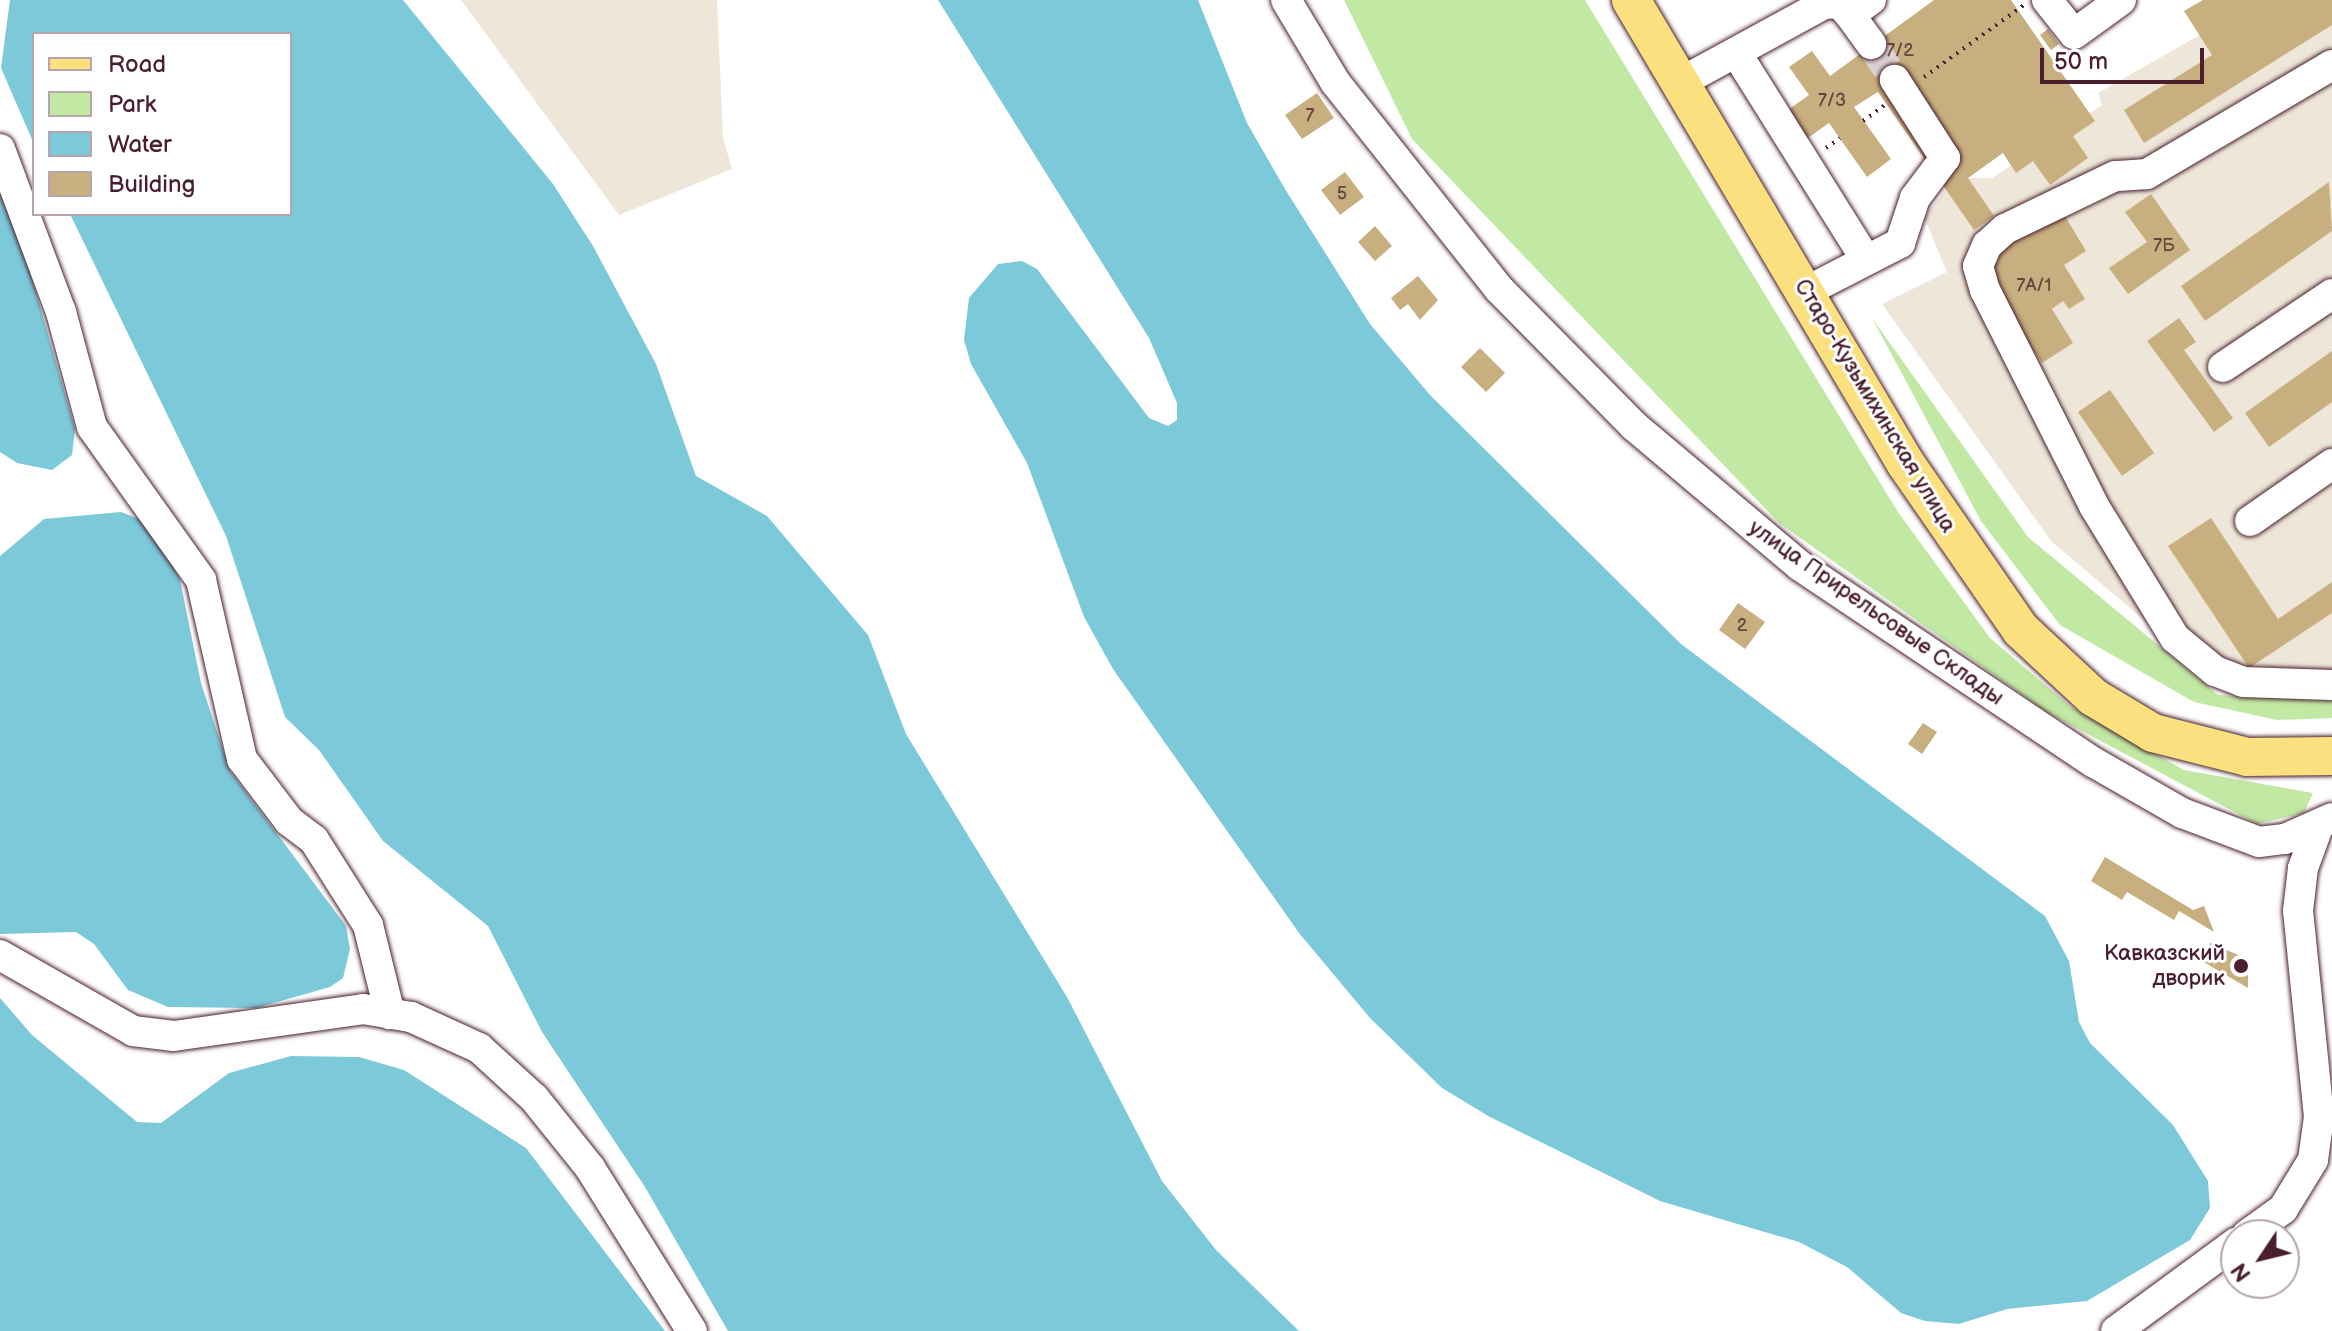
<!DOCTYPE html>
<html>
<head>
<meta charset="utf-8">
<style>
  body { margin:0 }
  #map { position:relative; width:2332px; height:1331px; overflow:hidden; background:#fff; font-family:"Balsamiq Sans",sans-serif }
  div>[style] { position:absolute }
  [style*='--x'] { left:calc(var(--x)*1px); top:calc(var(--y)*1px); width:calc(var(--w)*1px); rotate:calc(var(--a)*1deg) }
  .built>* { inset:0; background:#eee7d9 }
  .green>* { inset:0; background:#c1e9a4 }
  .water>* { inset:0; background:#7cc9da }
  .building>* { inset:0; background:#c7af7f }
  .minor-tunnel>* { height:30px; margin-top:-15px; transform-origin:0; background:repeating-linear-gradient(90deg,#dbd2d5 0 30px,transparent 0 45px) }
  .path>* { height:4px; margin-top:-2px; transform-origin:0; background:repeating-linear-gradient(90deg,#4a1f2b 0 2px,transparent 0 8px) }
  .roads { filter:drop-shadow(0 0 2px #4a1f2b) drop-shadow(0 0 2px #4a1f2b) }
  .minor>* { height:30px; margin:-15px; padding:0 15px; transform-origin:15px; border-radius:15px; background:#fff }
  .major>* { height:38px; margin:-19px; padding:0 19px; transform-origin:19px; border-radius:19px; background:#fbe080 }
  .dots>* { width:22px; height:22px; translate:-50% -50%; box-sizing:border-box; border:4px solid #fff; border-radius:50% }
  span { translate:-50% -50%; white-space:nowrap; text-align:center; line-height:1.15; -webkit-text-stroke:6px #fff; paint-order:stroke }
  .number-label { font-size:18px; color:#694340 }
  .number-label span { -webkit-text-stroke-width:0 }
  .street-label { font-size:22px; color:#4a1f2b }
  .poi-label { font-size:22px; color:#4a1f2b }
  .right { translate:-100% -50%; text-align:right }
  .legend { position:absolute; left:32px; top:32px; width:260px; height:184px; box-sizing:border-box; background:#fff; border:2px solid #b7a5aa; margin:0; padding:10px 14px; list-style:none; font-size:24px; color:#4a1f2b }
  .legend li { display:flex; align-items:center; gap:16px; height:40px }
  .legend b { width:40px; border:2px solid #b7a5aa }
  .north { position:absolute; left:2220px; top:1219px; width:80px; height:80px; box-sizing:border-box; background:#fff; border:2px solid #b7a5aa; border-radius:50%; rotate:235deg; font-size:22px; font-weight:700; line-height:32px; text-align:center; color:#4a1f2b }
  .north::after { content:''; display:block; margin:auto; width:28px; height:36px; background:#4a1f2b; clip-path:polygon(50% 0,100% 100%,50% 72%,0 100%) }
  .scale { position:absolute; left:2040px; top:48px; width:164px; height:36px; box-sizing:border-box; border:4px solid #4a1f2b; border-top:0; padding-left:10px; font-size:24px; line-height:28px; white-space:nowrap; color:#4a1f2b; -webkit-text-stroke:6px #fff; paint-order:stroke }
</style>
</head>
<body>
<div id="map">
  <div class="built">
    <i style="clip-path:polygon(461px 0,717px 0,723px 138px,732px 169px,619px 215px)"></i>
    <i style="clip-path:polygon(2261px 0,2332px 0,2332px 694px,2224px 688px,2051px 541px,1882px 304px,1947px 272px,1924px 217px,1956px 178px,1992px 178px,2102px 105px,2098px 93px)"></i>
  </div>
  <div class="green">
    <i style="clip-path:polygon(1344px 0,1585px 0,1898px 512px,1990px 638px,2071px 707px,2184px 770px,2313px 793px,2304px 813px,2257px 824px,2048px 713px,1779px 523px,1412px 139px)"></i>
    <i style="clip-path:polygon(1872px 318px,2028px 537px,2218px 695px,2332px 701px,2332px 718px,2277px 720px,2194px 702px,2060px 625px,1981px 521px)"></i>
  </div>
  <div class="water">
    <i style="clip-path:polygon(10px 0,403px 0,553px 184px,593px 246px,656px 364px,696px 476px,767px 516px,868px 635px,906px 734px,1067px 997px,1162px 1181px,1216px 1250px,1299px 1331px,728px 1331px,645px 1187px,542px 1032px,488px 926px,383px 841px,319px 750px,285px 717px,226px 536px,70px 214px,290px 214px,290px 34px,34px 34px,34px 144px,1px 68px)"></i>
    <i style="clip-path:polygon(938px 0,1198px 0,1247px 123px,1285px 189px,1370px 324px,1430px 395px,1681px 644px,2045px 916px,2069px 961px,2079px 1022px,2090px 1043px,2173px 1125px,2208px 1181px,2210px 1208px,2190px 1240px,2087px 1301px,2007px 1309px,1959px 1324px,1925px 1321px,1901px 1313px,1847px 1267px,1799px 1242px,1660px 1201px,1490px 1117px,1442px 1088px,1370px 1018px,1299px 933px,1113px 669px,1084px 617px,1027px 463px,971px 364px,964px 340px,969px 298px,998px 264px,1022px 261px,1037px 269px,1149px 418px,1168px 426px,1177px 420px,1177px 403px,1149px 338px)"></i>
    <i style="clip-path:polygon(0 192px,30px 271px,75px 429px,72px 455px,52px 470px,17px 463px,0 452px)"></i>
    <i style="clip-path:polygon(121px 512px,139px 519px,159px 539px,180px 580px,201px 683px,230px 771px,346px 926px,350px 949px,343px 978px,330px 987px,256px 1008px,168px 1007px,128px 990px,94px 944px,76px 932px,0 934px,0 556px,44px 519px)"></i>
    <i style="clip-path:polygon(0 998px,32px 1035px,137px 1122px,161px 1123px,229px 1073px,291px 1056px,359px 1057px,404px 1070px,526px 1148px,665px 1331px,0 1331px)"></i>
  </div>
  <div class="building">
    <i style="clip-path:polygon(1934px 0,2011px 0,2095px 121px,2073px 136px,2088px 158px,2050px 185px,2033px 161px,2016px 173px,2003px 153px,1968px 178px,1994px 216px,1974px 230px,1878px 92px,1854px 107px,1891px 159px,1867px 177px,1829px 123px,1802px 142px,1781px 115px,1809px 95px,1789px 67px,1812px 51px,1830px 76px)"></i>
    <i style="clip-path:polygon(2203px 0,2332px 0,2332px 25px,2144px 143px,2124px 110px,2212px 55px,2184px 11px)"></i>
    <i style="clip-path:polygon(2048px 29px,2059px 44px,2051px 50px,2040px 35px)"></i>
    <i style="clip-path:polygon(1317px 93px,1334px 118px,1302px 139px,1285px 115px)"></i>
    <i style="clip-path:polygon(1345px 172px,1364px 197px,1340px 215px,1321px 190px)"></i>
    <i style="clip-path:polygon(2329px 182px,2332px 231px,2205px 321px,2181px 286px)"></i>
    <i style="clip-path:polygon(2151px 194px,2190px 250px,2128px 294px,2109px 268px,2147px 242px,2125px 212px)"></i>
    <i style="clip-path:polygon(2062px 211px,2086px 251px,2064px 265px,2085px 299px,2069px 309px,2063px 301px,2052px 309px,2073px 343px,2042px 363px,1985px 278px,2005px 238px)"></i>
    <i style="clip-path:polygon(1375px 226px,1392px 246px,1375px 261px,1358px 242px)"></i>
    <i style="clip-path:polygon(1418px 276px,1438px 300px,1420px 320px,1408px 304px,1400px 310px,1391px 298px)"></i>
    <i style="clip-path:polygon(2179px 318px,2196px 342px,2184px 350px,2233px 418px,2214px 432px,2147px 341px)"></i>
    <i style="clip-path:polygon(1480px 348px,1505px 373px,1486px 392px,1461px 367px)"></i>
    <i style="clip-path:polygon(2332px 351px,2332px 402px,2269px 447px,2245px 413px)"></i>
    <i style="clip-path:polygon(2110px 390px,2154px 453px,2122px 476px,2078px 412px)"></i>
    <i style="clip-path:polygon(2211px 518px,2278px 619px,2332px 582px,2332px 613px,2249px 668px,2168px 546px)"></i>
    <i style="clip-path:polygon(1738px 603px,1765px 622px,1745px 649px,1719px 630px)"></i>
    <i style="clip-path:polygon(1923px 723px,1937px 732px,1922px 754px,1908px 744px)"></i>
    <i style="clip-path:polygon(2105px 857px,2193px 910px,2204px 906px,2214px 932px,2179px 911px,2174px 920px,2127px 892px,2122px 900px,2091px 881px)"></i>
    <i style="clip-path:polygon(2210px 943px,2248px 959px,2248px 988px,2202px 961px)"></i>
  </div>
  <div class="minor-tunnel">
    <i style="--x:1871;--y:44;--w:43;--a:56.3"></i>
  </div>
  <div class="path">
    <i style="--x:1924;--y:77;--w:123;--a:-35.8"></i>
    <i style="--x:1863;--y:121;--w:26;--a:-36"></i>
    <i style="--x:1826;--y:148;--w:17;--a:-36"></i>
  </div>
  <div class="roads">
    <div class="minor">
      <i style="--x:1286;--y:0;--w:96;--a:59.1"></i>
      <i style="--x:1335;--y:82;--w:264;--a:51.6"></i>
      <i style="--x:1499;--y:289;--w:192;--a:45.4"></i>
      <i style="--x:1634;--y:426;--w:217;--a:40.1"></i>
      <i style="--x:1800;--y:566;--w:353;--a:33.8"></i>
      <i style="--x:2093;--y:762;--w:103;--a:29.8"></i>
      <i style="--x:2182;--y:813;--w:82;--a:20.6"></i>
      <i style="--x:2259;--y:842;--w:26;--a:-7"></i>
      <i style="--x:2285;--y:839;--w:51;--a:-24.1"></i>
      <i style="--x:2047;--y:0;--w:43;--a:51.5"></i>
      <i style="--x:2074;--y:34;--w:58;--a:-35.9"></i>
      <i style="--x:1850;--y:15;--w:36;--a:54"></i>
      <i style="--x:1737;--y:54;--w:243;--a:57.9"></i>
      <i style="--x:2332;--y:65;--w:215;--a:149.5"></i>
      <i style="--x:2147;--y:174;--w:32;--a:176"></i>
      <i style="--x:2115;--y:176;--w:122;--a:154.3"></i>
      <i style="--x:2005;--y:229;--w:24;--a:138"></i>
      <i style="--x:1987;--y:245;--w:23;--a:113"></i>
      <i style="--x:1978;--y:266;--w:25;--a:74"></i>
      <i style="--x:1985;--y:290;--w:242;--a:63.2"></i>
      <i style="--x:2094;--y:506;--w:155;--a:58.5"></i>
      <i style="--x:2175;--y:638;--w:52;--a:39.5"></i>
      <i style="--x:2215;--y:671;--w:30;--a:21"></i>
      <i style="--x:2243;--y:682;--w:89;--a:1.9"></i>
      <i style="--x:1683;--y:81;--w:161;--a:-28.6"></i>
      <i style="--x:1824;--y:4;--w:15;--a:-4"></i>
      <i style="--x:1839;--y:3;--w:16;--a:47"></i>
      <i style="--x:1850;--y:15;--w:26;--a:-36"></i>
      <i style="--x:0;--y:149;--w:174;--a:69.5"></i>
      <i style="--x:61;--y:312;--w:119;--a:74.9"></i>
      <i style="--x:92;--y:427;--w:188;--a:54.5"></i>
      <i style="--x:201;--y:580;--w:184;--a:77.1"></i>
      <i style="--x:242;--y:759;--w:78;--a:52.8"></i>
      <i style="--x:289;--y:821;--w:31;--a:37"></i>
      <i style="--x:314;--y:840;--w:101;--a:57.6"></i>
      <i style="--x:368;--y:925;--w:92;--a:76.1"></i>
      <i style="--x:1807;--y:291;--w:105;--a:-27.3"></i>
      <i style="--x:1900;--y:243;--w:47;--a:-71.6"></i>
      <i style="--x:1915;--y:198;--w:50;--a:-53.1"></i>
      <i style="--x:1945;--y:158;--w:93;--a:-122.7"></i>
      <i style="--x:2223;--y:367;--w:131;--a:-33.8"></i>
      <i style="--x:2250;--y:521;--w:100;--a:-34.8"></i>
      <i style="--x:0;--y:955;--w:153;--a:29.7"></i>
      <i style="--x:133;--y:1031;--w:41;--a:7"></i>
      <i style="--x:174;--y:1036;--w:191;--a:-8.1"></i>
      <i style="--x:363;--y:1009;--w:49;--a:9.5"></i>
      <i style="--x:411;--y:1017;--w:75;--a:24.5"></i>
      <i style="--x:479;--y:1048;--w:74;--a:42.3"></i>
      <i style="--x:534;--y:1098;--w:90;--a:51.3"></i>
      <i style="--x:590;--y:1168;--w:192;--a:58"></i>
      <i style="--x:2247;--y:1235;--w:44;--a:-35.8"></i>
      <i style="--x:2283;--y:1209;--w:57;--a:-58.5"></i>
      <i style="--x:2313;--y:1160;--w:43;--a:-82.1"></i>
      <i style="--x:2319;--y:1117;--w:207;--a:-95.8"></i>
      <i style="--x:2298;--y:911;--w:43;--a:-83.4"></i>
      <i style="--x:2303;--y:868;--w:44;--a:-69.9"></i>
      <i style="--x:2116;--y:1331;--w:149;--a:-36.3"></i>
    </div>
    <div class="major">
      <i style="--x:1631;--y:0;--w:539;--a:59.35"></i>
      <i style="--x:1906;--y:464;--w:202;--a:55.3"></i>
      <i style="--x:2021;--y:630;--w:98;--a:42.9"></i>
      <i style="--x:2093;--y:697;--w:70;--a:31"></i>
      <i style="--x:2153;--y:733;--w:97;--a:14.3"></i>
      <i style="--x:2247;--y:757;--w:85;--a:-0.7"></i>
    </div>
  </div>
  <div class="dots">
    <i style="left:2241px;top:966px;background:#4a1f2b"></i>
  </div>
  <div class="number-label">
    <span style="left:1900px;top:51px">7/2</span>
    <span style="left:1832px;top:101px">7/3</span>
    <span style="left:1310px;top:116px">7</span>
    <span style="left:1342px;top:194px">5</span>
    <span style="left:2164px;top:246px">7Б</span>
    <span style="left:2034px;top:286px">7А/1</span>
    <span style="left:1742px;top:626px">2</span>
  </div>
  <div class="street-label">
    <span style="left:1875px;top:406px;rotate:59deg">Старо-Кузьмихинская улица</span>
    <span style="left:1876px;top:613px;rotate:35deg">улица Прирельсовые Склады</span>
  </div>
  <div class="poi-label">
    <span class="right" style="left:2225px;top:966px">Кавказский<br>дворик</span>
  </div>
  <ul class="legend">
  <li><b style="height:10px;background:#fbe080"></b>Road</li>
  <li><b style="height:22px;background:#c1e9a4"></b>Park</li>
  <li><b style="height:22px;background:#7cc9da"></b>Water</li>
  <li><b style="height:22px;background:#c7af7f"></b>Building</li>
  </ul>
  <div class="north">N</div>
  <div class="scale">50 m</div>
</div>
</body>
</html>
